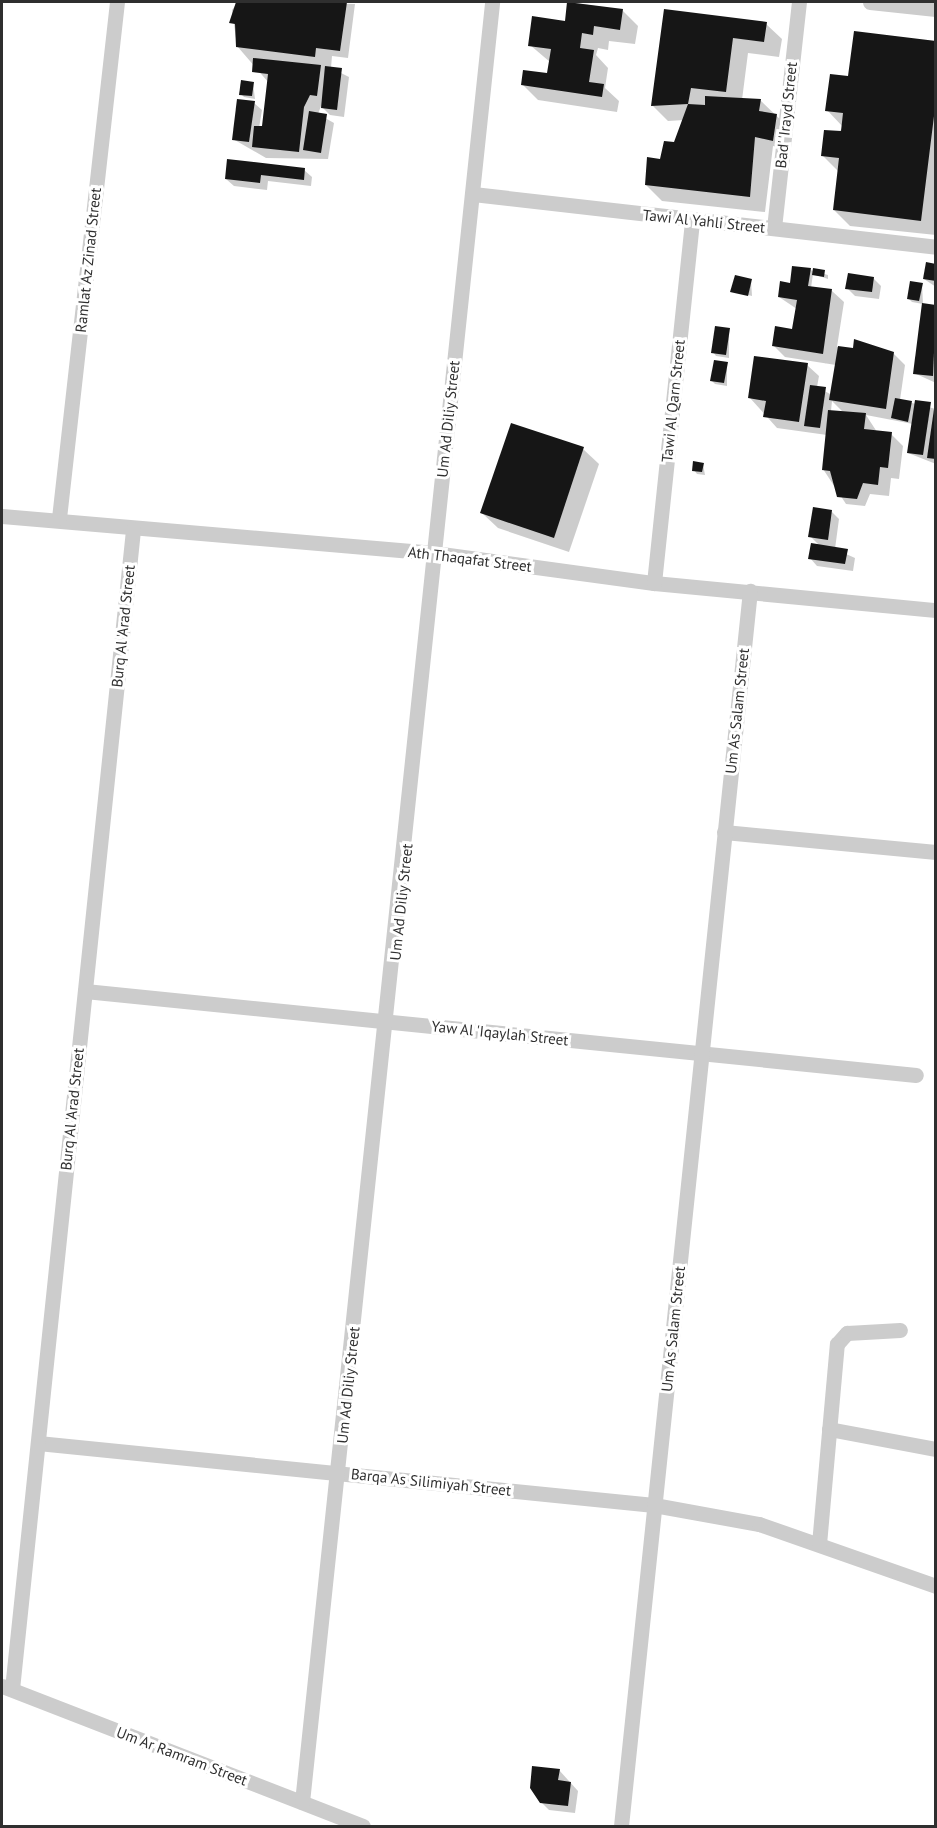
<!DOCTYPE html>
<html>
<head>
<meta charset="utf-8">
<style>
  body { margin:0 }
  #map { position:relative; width:937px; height:1828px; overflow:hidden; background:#fff; font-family:"PT Sans",sans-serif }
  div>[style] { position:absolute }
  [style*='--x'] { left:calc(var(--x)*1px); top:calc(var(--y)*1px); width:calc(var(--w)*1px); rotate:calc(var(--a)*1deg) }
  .shadow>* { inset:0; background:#0003 }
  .building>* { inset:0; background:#161616 }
  .minor>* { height:15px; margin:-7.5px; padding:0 7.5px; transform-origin:7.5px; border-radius:7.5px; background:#ccc }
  span { translate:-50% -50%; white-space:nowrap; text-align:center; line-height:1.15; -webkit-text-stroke:6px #fff; paint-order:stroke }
  .street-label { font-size:15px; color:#2f2f2f }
  .frame { position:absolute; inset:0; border:3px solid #2f2f2f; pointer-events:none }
</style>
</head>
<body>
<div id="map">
  <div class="shadow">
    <i style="clip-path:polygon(238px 2px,355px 4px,348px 58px,332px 56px,331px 68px,349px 77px,344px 117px,330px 115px,321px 106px,318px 114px,334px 123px,328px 159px,266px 158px,233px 139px,254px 103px,262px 110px,259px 128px,264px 128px,269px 83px,237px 46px,232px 10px)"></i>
    <i style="clip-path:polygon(569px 2px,622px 10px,638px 26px,635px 44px,609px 41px,608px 50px,598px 48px,596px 55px,608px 68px,605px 88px,619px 101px,617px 112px,538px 100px,522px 84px,548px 75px,550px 62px,530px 45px,566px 23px)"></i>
    <i style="clip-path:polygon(665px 10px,766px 24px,782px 39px,779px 57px,748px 53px,742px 100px,761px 101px,784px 123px,780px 148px,773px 146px,765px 212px,662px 201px,646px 185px,675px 144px,684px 120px,668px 121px,653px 106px)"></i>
    <i style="clip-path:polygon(936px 42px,936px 235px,850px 226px,834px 210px,839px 172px,822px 155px,843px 127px,827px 110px,850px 77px)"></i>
    <i style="clip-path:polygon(253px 83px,255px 99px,244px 97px,241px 94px)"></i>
    <i style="clip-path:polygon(304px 170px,312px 177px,311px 186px,268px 181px,267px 190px,234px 186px,226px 179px)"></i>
    <i style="clip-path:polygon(936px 265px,936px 287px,924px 279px)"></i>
    <i style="clip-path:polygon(evenodd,810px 270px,828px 275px,828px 279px,813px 274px,811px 288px,832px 291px,844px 302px,837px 347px,893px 353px,905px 365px,900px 400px,936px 409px,936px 464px,908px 453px,913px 424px,866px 415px,877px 432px,891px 434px,903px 446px,899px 479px,891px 478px,889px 496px,870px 494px,865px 506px,846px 504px,823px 469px,827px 435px,777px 428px,750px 398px,807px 365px,819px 376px,817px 387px,832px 395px,836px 365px,785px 357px,773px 345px,794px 330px,797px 309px,779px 297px,810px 270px,832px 401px,844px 413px,831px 411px,832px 401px)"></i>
    <i style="clip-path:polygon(873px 278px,881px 286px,879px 299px,855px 296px,847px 288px)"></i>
    <i style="clip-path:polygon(751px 281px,752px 296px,732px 291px)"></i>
    <i style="clip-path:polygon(922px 284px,923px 304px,912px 302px,908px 298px)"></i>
    <i style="clip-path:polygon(936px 307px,936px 383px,914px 373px)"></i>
    <i style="clip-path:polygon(729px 330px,729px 358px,716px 356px,713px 352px)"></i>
    <i style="clip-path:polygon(727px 364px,727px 386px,715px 384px,711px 380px)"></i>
    <i style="clip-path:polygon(512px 424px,583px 449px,599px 464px,569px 552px,498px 528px,482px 513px)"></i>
    <i style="clip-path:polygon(703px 464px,705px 475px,697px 474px,694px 470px)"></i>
    <i style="clip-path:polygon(832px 512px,839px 519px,835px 549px,855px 558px,853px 571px,817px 566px,810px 558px,820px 546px,810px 536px)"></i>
    <i style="clip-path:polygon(559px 1770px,578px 1791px,575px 1813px,549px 1810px,541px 1802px)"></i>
  </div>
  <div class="building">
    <i style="clip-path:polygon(236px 2px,347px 2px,340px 51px,316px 48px,315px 57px,236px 47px,235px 24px,229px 23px)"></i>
    <i style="clip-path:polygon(567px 2px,623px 9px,620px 30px,594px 26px,593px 35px,582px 33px,580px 48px,594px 50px,589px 82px,604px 84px,602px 97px,521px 85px,523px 70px,547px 73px,551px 49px,528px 46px,532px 16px,565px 21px)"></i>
    <i style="clip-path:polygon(664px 9px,767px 22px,764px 42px,733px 38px,726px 92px,691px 88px,688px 104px,651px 106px)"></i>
    <i style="clip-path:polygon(854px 31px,936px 41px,936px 100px,921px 221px,833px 210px,839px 158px,821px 156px,824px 130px,841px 131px,843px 113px,825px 111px,830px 74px,848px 76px)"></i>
    <i style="clip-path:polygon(253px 58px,321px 65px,317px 96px,310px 95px,304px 107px,299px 152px,252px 147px,254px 126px,262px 126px,268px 74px,252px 72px)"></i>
    <i style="clip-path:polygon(325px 66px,342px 68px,337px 110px,321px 108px)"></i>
    <i style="clip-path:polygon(241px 80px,254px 82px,252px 96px,239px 95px)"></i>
    <i style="clip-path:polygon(705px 96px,761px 99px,759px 111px,777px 114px,773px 141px,755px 137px,750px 197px,645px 185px,647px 157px,660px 159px,664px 141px,674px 142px,688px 104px,705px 105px)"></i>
    <i style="clip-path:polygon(237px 99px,255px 101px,249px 142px,232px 140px)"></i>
    <i style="clip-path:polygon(309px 111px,327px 114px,321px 153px,303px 150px)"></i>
    <i style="clip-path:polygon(227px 159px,305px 168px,304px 180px,261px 175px,260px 183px,225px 179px)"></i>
    <i style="clip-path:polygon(926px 262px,936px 264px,936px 281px,923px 279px)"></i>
    <i style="clip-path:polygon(792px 266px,811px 268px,808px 286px,832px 289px,823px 354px,772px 346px,775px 326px,792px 329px,797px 300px,778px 297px,780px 281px,790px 283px)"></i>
    <i style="clip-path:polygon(813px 268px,825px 270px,824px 277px,812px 275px)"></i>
    <i style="clip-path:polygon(848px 273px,874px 277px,872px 292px,845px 289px)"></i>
    <i style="clip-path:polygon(735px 275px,752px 279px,748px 296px,730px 292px)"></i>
    <i style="clip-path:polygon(910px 281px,923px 283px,919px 301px,907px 299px)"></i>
    <i style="clip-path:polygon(922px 303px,936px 305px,933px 376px,913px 374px)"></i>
    <i style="clip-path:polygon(715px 326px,730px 328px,726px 355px,711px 353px)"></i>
    <i style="clip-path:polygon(854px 339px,894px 352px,886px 409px,829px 400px,838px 346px,853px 348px)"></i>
    <i style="clip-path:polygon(754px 356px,808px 363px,799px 422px,763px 417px,766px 401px,748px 398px)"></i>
    <i style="clip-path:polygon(714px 360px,728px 362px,724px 383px,710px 381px)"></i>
    <i style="clip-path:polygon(810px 385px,826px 387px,820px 428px,804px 426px)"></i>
    <i style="clip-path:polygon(895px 398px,912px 401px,908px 422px,891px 418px)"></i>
    <i style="clip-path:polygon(915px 400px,931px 402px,923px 455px,907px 453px)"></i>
    <i style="clip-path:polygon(934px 409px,936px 409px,936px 459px,927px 458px)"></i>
    <i style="clip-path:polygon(828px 410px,866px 413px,864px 429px,892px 432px,888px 468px,880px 467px,878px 485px,863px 483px,857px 499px,837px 497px,830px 471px,822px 470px)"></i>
    <i style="clip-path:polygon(511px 423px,584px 447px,554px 538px,480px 513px)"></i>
    <i style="clip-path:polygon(693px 461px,704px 463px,702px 472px,692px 471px)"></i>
    <i style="clip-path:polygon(813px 507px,832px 510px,828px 540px,808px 537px)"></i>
    <i style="clip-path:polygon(811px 543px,848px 549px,845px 564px,808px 559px)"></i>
    <i style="clip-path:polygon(532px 1766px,560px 1769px,558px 1780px,571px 1782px,568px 1806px,540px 1803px,530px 1788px)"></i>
  </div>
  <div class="minor">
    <i style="--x:870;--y:2;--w:66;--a:6.1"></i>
    <i style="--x:473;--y:194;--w:466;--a:6.5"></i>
    <i style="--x:774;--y:228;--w:227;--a:-83.7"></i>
    <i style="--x:2;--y:516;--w:434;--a:4.9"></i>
    <i style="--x:434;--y:553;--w:222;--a:7.8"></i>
    <i style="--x:654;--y:583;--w:283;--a:5.5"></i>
    <i style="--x:59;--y:518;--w:519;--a:-83.59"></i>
    <i style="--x:654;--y:583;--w:366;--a:-84"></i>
    <i style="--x:724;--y:832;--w:213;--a:5.4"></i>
    <i style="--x:85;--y:991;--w:835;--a:5.77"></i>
    <i style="--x:829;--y:1429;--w:109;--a:10.6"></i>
    <i style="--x:38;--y:1443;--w:619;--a:5.75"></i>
    <i style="--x:654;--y:1505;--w:107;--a:10.3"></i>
    <i style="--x:759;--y:1524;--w:188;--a:19.3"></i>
    <i style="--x:819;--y:1544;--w:201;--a:-84.9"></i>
    <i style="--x:837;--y:1344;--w:15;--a:-48"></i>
    <i style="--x:847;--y:1333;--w:53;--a:-3.2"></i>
    <i style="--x:2;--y:1686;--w:387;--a:21.2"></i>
    <i style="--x:12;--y:1689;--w:1166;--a:-84.04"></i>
    <i style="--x:302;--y:1802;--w:1810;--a:-83.97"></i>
    <i style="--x:621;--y:1826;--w:1242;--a:-84.04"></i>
  </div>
  <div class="street-label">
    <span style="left:786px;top:115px;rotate:-84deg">Bad' 'Irayd Street</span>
    <span style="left:704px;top:221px;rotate:6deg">Tawi Al Yahli Street</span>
    <span style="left:88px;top:260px;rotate:-84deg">Ramlat Az Zinad Street</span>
    <span style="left:673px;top:401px;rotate:-84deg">Tawi Al Qarn Street</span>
    <span style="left:448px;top:419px;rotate:-84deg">Um Ad Diliy Street</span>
    <span style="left:470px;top:559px;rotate:7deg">Ath Thaqafat Street</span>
    <span style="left:123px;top:626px;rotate:-84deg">Burq Al 'Arad Street</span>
    <span style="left:737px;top:711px;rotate:-84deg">Um As Salam Street</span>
    <span style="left:401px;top:902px;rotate:-84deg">Um Ad Diliy Street</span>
    <span style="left:500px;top:1033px;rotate:6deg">Yaw Al 'Iqaylah Street</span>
    <span style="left:72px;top:1109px;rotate:-84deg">Burq Al 'Arad Street</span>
    <span style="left:673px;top:1329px;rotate:-84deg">Um As Salam Street</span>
    <span style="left:348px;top:1385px;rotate:-84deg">Um Ad Diliy Street</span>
    <span style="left:431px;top:1482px;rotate:6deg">Barqa As Silimiyah Street</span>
    <span style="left:182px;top:1756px;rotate:21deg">Um Ar Ramram Street</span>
  </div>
  <div class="frame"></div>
</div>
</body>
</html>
